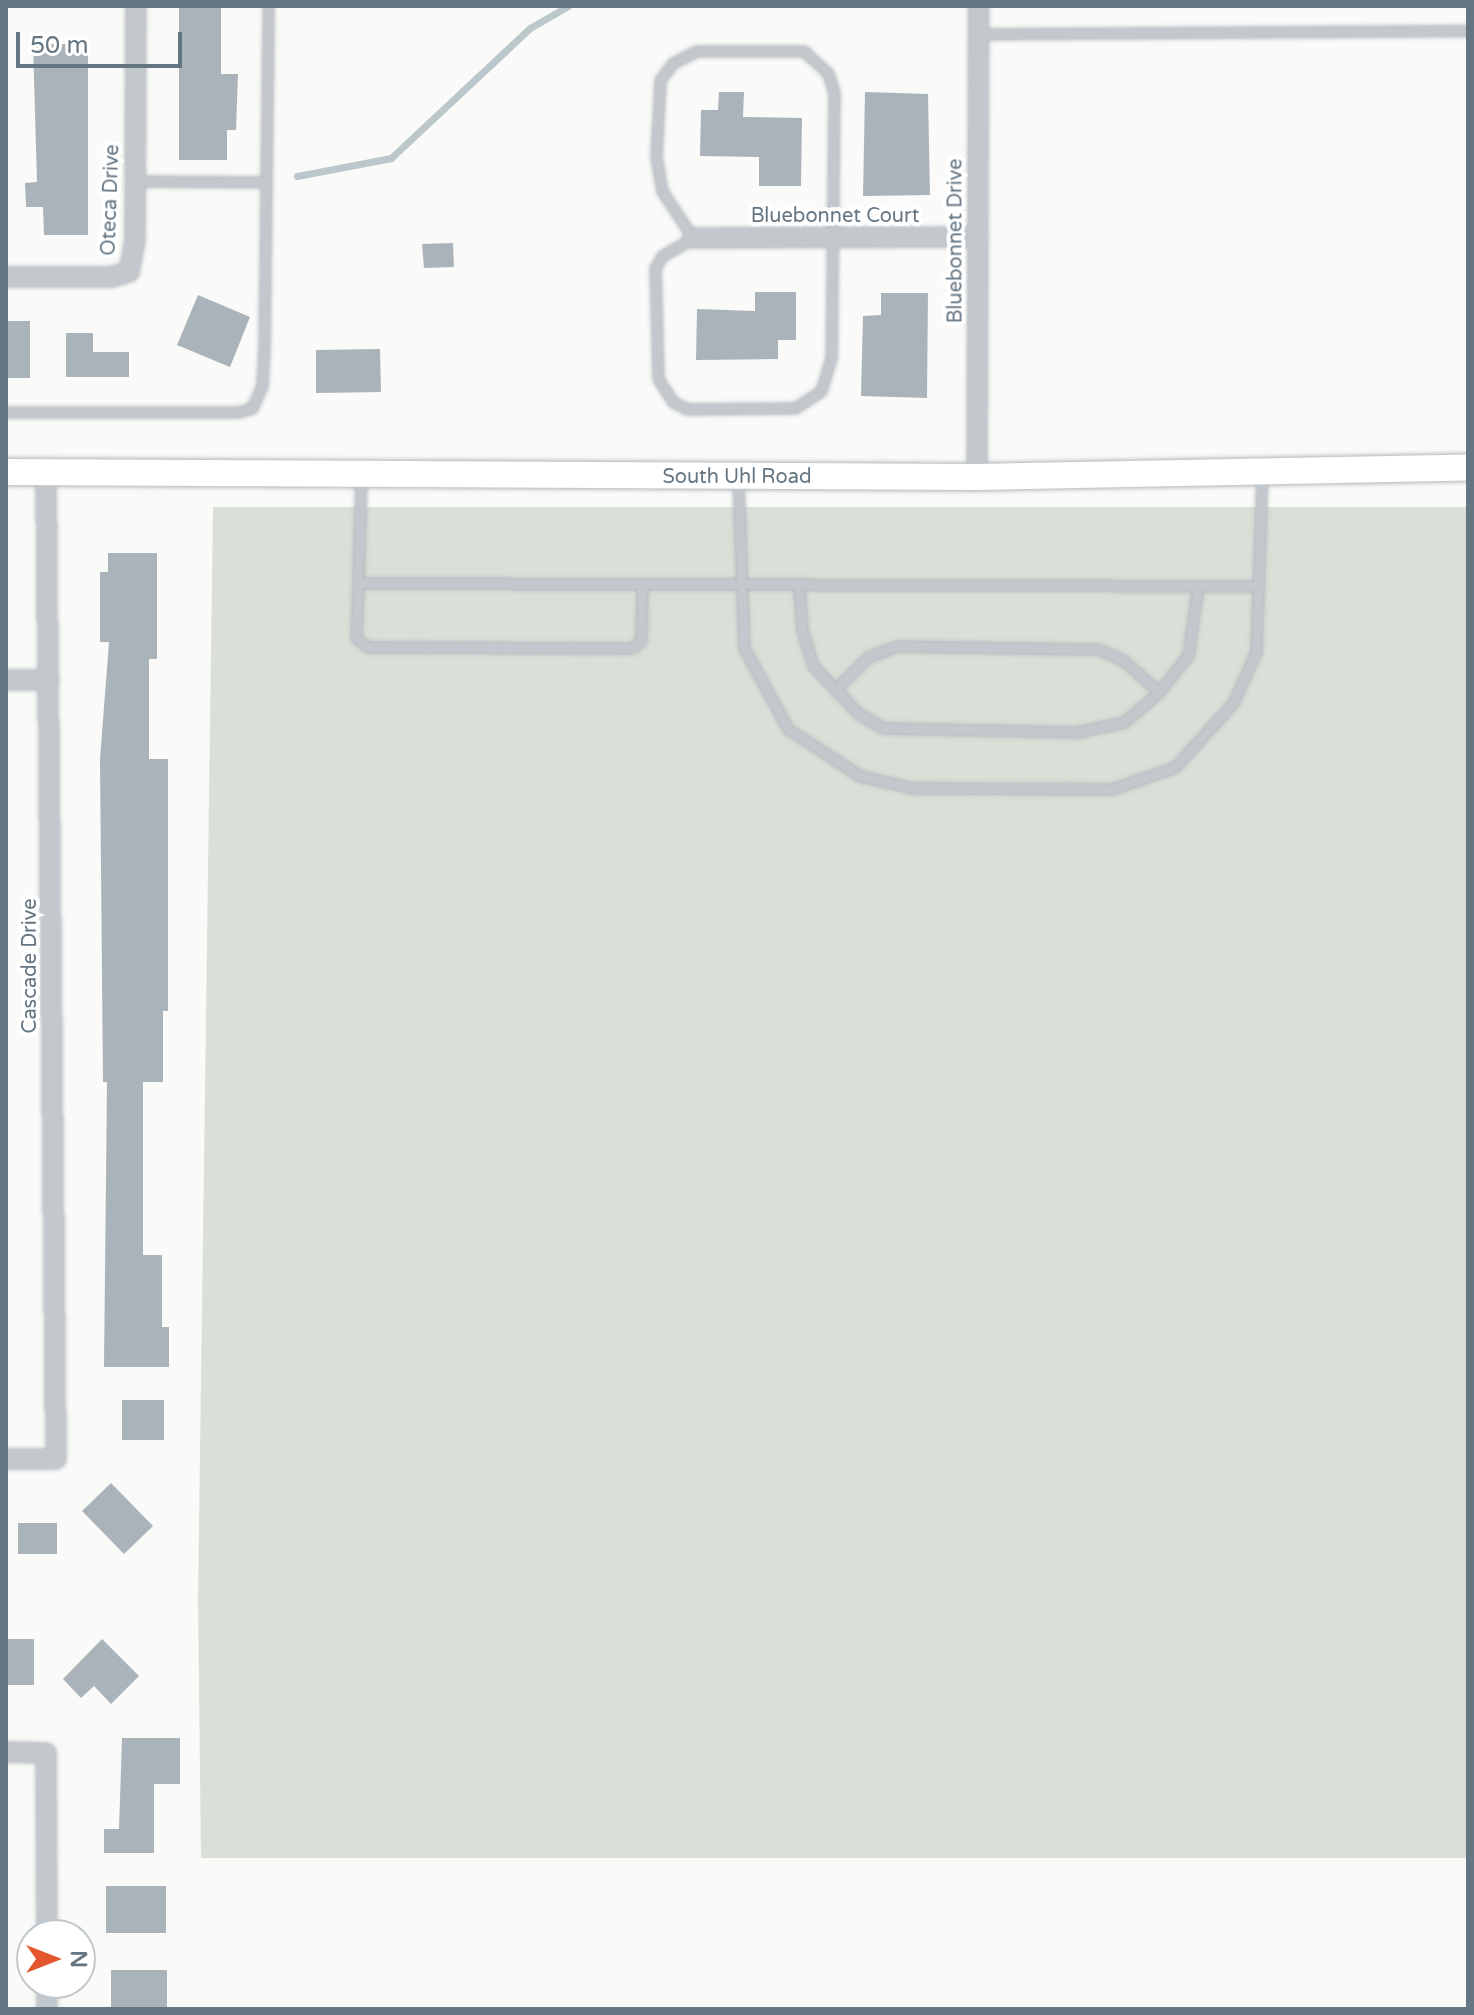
<!DOCTYPE html>
<html>
<head>
<meta charset="utf-8">
<style>
  body { margin:0 }
  #map { position:relative; width:1474px; height:2015px; overflow:hidden; background:#fafaf8; font-family:"Varela Round",sans-serif }
  div>[style] { position:absolute }
  [style*='--x'] { left:calc(var(--x)*1px); top:calc(var(--y)*1px); width:calc(var(--w)*1px); rotate:calc(var(--a)*1deg) }
  .green>* { inset:0; background:#dadfd7 }
  .stream>* { height:7px; margin:-3.5px; padding:0 3.5px; transform-origin:3.5px; border-radius:3.5px; background:#bbc7cb }
  .building>* { inset:0; background:#aab3b9 }
  .roads { filter:drop-shadow(0 0 2px #b3babf) drop-shadow(0 0 2px #b3babf) }
  .lane>* { height:9px; margin:-4.5px; padding:0 4.5px; transform-origin:4.5px; border-radius:4.5px; background:#c3c8cc }
  .street>* { height:18px; margin:-9px; padding:0 9px; transform-origin:9px; border-radius:9px; background:#c3c8cc }
  .secondary>* { height:26px; margin:-13px; padding:0 13px; transform-origin:13px; border-radius:13px; background:#fff }
  span { translate:-50% -50%; white-space:nowrap; text-align:center; line-height:1.15; -webkit-text-stroke:8px #fff; paint-order:stroke }
  .street-label { font-size:20px; color:#657683 }
  .frame { position:absolute; inset:0; border:8px solid #657683; pointer-events:none }
  .north { position:absolute; left:16px; top:1919px; width:80px; height:80px; box-sizing:border-box; background:#fff; border:2px solid #c1c8cd; border-radius:50%; rotate:90deg; font-size:22px; font-weight:700; line-height:32px; text-align:center; color:#657683 }
  .north::after { content:''; display:block; margin:auto; width:28px; height:36px; background:#e4572e; clip-path:polygon(50% 0,100% 100%,50% 72%,0 100%) }
  .scale { position:absolute; left:16px; top:32px; width:166px; height:36px; box-sizing:border-box; border:4px solid #657683; border-top:0; padding-left:10px; font-size:24px; line-height:28px; white-space:nowrap; color:#657683; -webkit-text-stroke:6px #fff; paint-order:stroke }
</style>
</head>
<body>
<div id="map">
  <div class="green">
    <i style="clip-path:polygon(213px 507px,1468px 507px,1468px 1858px,201px 1858px,198px 1601px)"></i>
  </div>
  <div class="stream">
    <i style="--x:297;--y:176;--w:96;--a:-10.8"></i>
    <i style="--x:391;--y:158;--w:190;--a:-43.1"></i>
    <i style="--x:530;--y:28;--w:44;--a:-30.1"></i>
  </div>
  <div class="building">
    <i style="clip-path:polygon(179px 6px,221px 6px,221px 74px,238px 74px,236px 130px,227px 130px,227px 160px,179px 160px)"></i>
    <i style="clip-path:polygon(33px 44px,88px 44px,88px 235px,44px 235px,43px 207px,26px 207px,25px 183px,37px 182px)"></i>
    <i style="clip-path:polygon(719px 92px,744px 92px,743px 117px,802px 118px,801px 186px,759px 186px,759px 157px,700px 156px,701px 110px,718px 110px)"></i>
    <i style="clip-path:polygon(865px 92px,928px 94px,930px 195px,863px 196px)"></i>
    <i style="clip-path:polygon(453px 243px,454px 267px,424px 268px,422px 244px)"></i>
    <i style="clip-path:polygon(755px 292px,796px 292px,796px 340px,778px 340px,778px 359px,696px 360px,697px 309px,755px 311px)"></i>
    <i style="clip-path:polygon(881px 293px,928px 293px,927px 398px,861px 396px,863px 316px,881px 315px)"></i>
    <i style="clip-path:polygon(198px 295px,250px 317px,230px 367px,177px 345px)"></i>
    <i style="clip-path:polygon(6px 321px,30px 321px,30px 378px,6px 378px)"></i>
    <i style="clip-path:polygon(66px 333px,93px 333px,93px 352px,129px 352px,129px 377px,66px 377px)"></i>
    <i style="clip-path:polygon(380px 349px,381px 392px,316px 393px,316px 350px)"></i>
    <i style="clip-path:polygon(108px 553px,157px 553px,157px 659px,149px 659px,149px 759px,168px 759px,168px 1011px,163px 1011px,163px 1082px,143px 1082px,143px 1255px,162px 1255px,162px 1327px,169px 1327px,169px 1367px,104px 1367px,107px 1082px,103px 1082px,100px 759px,109px 642px,100px 642px,100px 572px,108px 572px)"></i>
    <i style="clip-path:polygon(122px 1400px,164px 1400px,164px 1440px,122px 1440px)"></i>
    <i style="clip-path:polygon(111px 1483px,153px 1526px,124px 1554px,82px 1511px)"></i>
    <i style="clip-path:polygon(18px 1523px,57px 1523px,57px 1554px,18px 1554px)"></i>
    <i style="clip-path:polygon(6px 1639px,34px 1639px,34px 1685px,6px 1685px)"></i>
    <i style="clip-path:polygon(102px 1639px,139px 1676px,111px 1704px,94px 1686px,81px 1698px,63px 1679px)"></i>
    <i style="clip-path:polygon(122px 1738px,180px 1738px,180px 1784px,154px 1784px,154px 1853px,104px 1853px,104px 1829px,119px 1829px)"></i>
    <i style="clip-path:polygon(106px 1886px,166px 1886px,166px 1933px,106px 1933px)"></i>
    <i style="clip-path:polygon(111px 1970px,167px 1970px,167px 2009px,111px 2009px)"></i>
  </div>
  <div class="roads">
    <div class="lane">
      <i style="--x:978;--y:34;--w:490;--a:-0.4"></i>
      <i style="--x:697;--y:51;--w:107;--a:0"></i>
      <i style="--x:804;--y:51;--w:33;--a:43"></i>
      <i style="--x:828;--y:73;--w:21;--a:73"></i>
      <i style="--x:834;--y:93;--w:265;--a:90.6"></i>
      <i style="--x:831;--y:358;--w:34;--a:107"></i>
      <i style="--x:821;--y:391;--w:31;--a:147"></i>
      <i style="--x:795;--y:408;--w:108;--a:179.5"></i>
      <i style="--x:687;--y:409;--w:16;--a:-153"></i>
      <i style="--x:673;--y:402;--w:27;--a:-123"></i>
      <i style="--x:658;--y:379;--w:111;--a:-91.5"></i>
      <i style="--x:655;--y:268;--w:14;--a:-60"></i>
      <i style="--x:662;--y:256;--w:36;--a:-30"></i>
      <i style="--x:693;--y:238;--w:56;--a:-123.4"></i>
      <i style="--x:662;--y:191;--w:35;--a:-100"></i>
      <i style="--x:656;--y:157;--w:77;--a:-87"></i>
      <i style="--x:660;--y:80;--w:21;--a:-53"></i>
      <i style="--x:673;--y:63;--w:27;--a:-27"></i>
      <i style="--x:135;--y:181;--w:130;--a:0.4"></i>
      <i style="--x:6;--y:412;--w:233;--a:0"></i>
      <i style="--x:239;--y:412;--w:14;--a:-17"></i>
      <i style="--x:252;--y:408;--w:24;--a:-66"></i>
      <i style="--x:262;--y:386;--w:35;--a:-87"></i>
      <i style="--x:264;--y:351;--w:345;--a:-89.3"></i>
      <i style="--x:361;--y:476;--w:107;--a:91.6"></i>
      <i style="--x:358;--y:583;--w:901;--a:0.19"></i>
      <i style="--x:738;--y:479;--w:169;--a:88"></i>
      <i style="--x:744;--y:648;--w:92;--a:61.5"></i>
      <i style="--x:788;--y:729;--w:86;--a:33.1"></i>
      <i style="--x:860;--y:776;--w:54;--a:12.8"></i>
      <i style="--x:913;--y:788;--w:199;--a:0.3"></i>
      <i style="--x:1112;--y:789;--w:67;--a:-19.2"></i>
      <i style="--x:1175;--y:767;--w:86;--a:-47.8"></i>
      <i style="--x:1233;--y:703;--w:56;--a:-65.7"></i>
      <i style="--x:1256;--y:652;--w:179;--a:-88.1"></i>
      <i style="--x:358;--y:583;--w:55;--a:92.1"></i>
      <i style="--x:356;--y:638;--w:15;--a:37"></i>
      <i style="--x:368;--y:647;--w:264;--a:0.2"></i>
      <i style="--x:632;--y:648;--w:11;--a:-38"></i>
      <i style="--x:641;--y:641;--w:54;--a:-88.9"></i>
      <i style="--x:799;--y:588;--w:42;--a:85.9"></i>
      <i style="--x:802;--y:630;--w:38;--a:73"></i>
      <i style="--x:813;--y:666;--w:66;--a:46.2"></i>
      <i style="--x:859;--y:714;--w:28;--a:30"></i>
      <i style="--x:883;--y:728;--w:194;--a:1.2"></i>
      <i style="--x:1077;--y:732;--w:48;--a:-12"></i>
      <i style="--x:1124;--y:722;--w:46;--a:-40.6"></i>
      <i style="--x:1159;--y:692;--w:47;--a:-51.9"></i>
      <i style="--x:1188;--y:655;--w:70;--a:-81.8"></i>
      <i style="--x:835;--y:690;--w:47;--a:-45"></i>
      <i style="--x:868;--y:657;--w:30;--a:-21"></i>
      <i style="--x:896;--y:646;--w:202;--a:0.9"></i>
      <i style="--x:1098;--y:649;--w:27;--a:24"></i>
      <i style="--x:1123;--y:660;--w:48;--a:41.6"></i>
    </div>
    <div class="street">
      <i style="--x:693;--y:238;--w:285;--a:-0.2"></i>
      <i style="--x:6;--y:277;--w:105;--a:0"></i>
      <i style="--x:111;--y:277;--w:19;--a:-16"></i>
      <i style="--x:129;--y:272;--w:32;--a:-79"></i>
      <i style="--x:135;--y:241;--w:235;--a:-89.8"></i>
      <i style="--x:977;--y:477;--w:471;--a:-89.8"></i>
      <i style="--x:6;--y:680;--w:43;--a:0"></i>
      <i style="--x:6;--y:1459;--w:50;--a:0"></i>
      <i style="--x:56;--y:1459;--w:987;--a:-90.58"></i>
      <i style="--x:6;--y:1752;--w:40;--a:1.4"></i>
      <i style="--x:46;--y:1753;--w:182;--a:89.7"></i>
      <i style="--x:47;--y:1983;--w:26;--a:90"></i>
    </div>
    <div class="secondary">
      <i style="--x:6;--y:472;--w:971;--a:0.3"></i>
      <i style="--x:977;--y:477;--w:491;--a:-1.1"></i>
    </div>
  </div>
  <div class="street-label">
    <span style="left:111px;top:200px;rotate:-88deg">Oteca Drive</span>
    <span style="left:835px;top:216px">Bluebonnet Court</span>
    <span style="left:956px;top:241px;rotate:-90deg">Bluebonnet Drive</span>
    <span style="left:737px;top:477px">South Uhl Road</span>
    <span style="left:30px;top:966px;rotate:-90deg">Cascade Drive</span>
  </div>
  <div class="frame"></div>
  <div class="north">N</div>
  <div class="scale">50 m</div>
</div>
</body>
</html>
